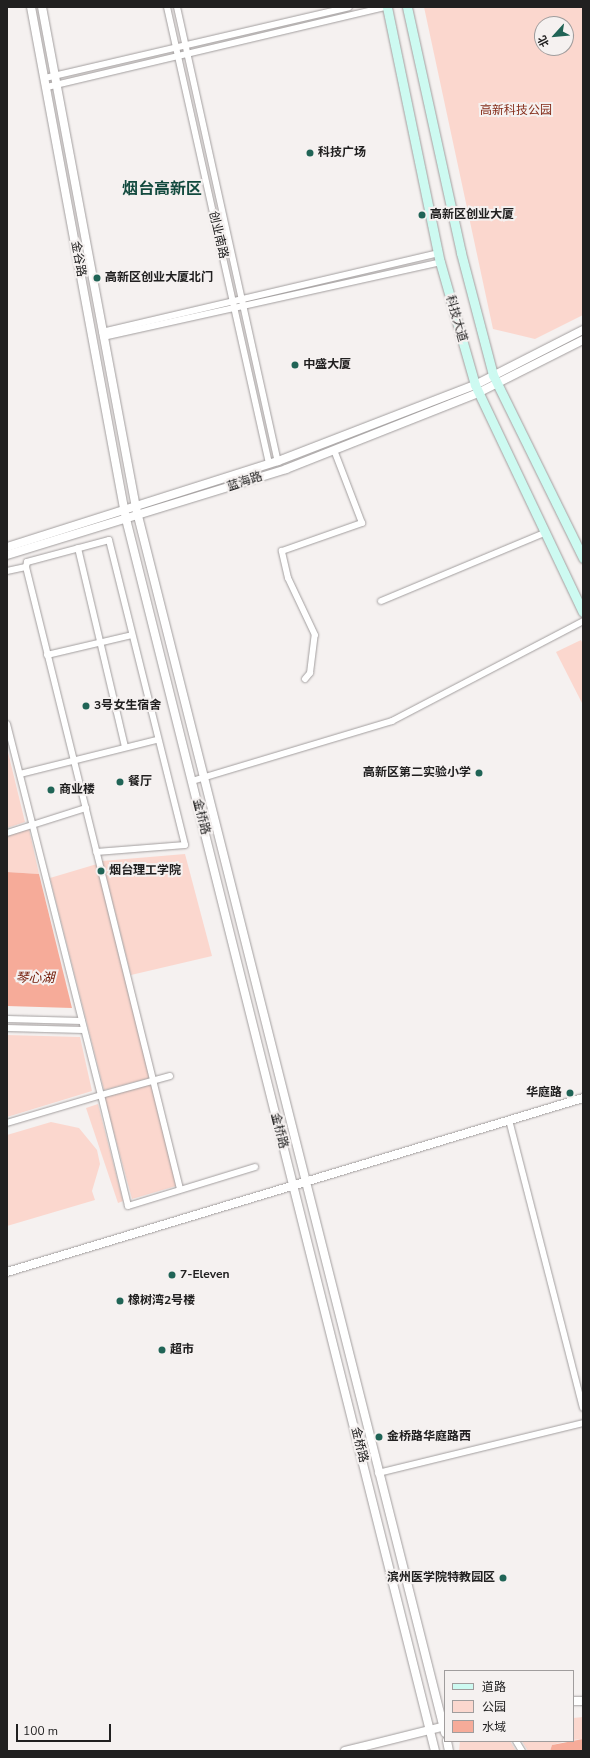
<!DOCTYPE html>
<html>
<head>
<meta charset="utf-8">
<style>
  body { margin:0 }
  #map { position:relative; width:590px; height:1758px; overflow:hidden; background:#f5f1f0; font-family:"Nunito Sans","Noto Sans SC",sans-serif }
  div>[style] { position:absolute }
  [style*='--x'] { left:calc(var(--x)*1px); top:calc(var(--y)*1px); width:calc(var(--w)*1px); rotate:calc(var(--a)*1deg) }
  .green>* { inset:0; background:#fbd7ce }
  .water>* { inset:0; background:#f6ab99 }
  .roads { filter:drop-shadow(0 0 1px #a29e9e) drop-shadow(0 0 1px #a29e9e) }
  .minor>* { height:6px; margin:-3px; padding:0 3px; transform-origin:3px; border-radius:3px; background:#fff }
  .tertiary>* { height:8px; margin:-4px; padding:0 4px; transform-origin:4px; border-radius:4px; background:#fff }
  .secondary>* { height:9px; margin:-4.5px; padding:0 4.5px; transform-origin:4.5px; border-radius:4.5px; background:#cdfaf1 }
  .dots>* { width:11px; height:11px; translate:-50% -50%; box-sizing:border-box; border:2px solid #f5f1f0; border-radius:50% }
  span { translate:-50% -50%; white-space:nowrap; text-align:center; line-height:1.15; -webkit-text-stroke:4px #f5f1f0; paint-order:stroke }
  .park-label { font-size:12px; color:#852e1b }
  .poi-label { font-size:12px; color:#212020; font-weight:700 }
  .left { translate:0 -50%; text-align:left }
  .right { translate:-100% -50%; text-align:right }
  .street-label { font-size:12px; color:#212020 }
  .water-label { font-size:13px; color:#711a06; font-style:italic }
  .district-label { font-size:16px; color:#124a3e; font-weight:700 }
  .frame { position:absolute; inset:0; border:8px solid #212020; pointer-events:none }
  .legend { position:absolute; left:444px; top:1670px; width:130px; height:72px; box-sizing:border-box; background:#f5f1f0; border:1px solid #a09d9d; margin:0; padding:5px 7px; list-style:none; font-size:12px; color:#212020 }
  .legend li { display:flex; align-items:center; gap:8px; height:20px }
  .legend b { width:20px; border:1px solid #a09d9d }
  .north { position:absolute; left:534px; top:16px; width:40px; height:40px; box-sizing:border-box; background:#f5f1f0; border:1px solid #a09d9d; border-radius:50%; rotate:243deg; font-size:11px; font-weight:700; line-height:16px; text-align:center; color:#212020 }
  .north::after { content:''; display:block; margin:auto; width:14px; height:18px; background:#206456; clip-path:polygon(50% 0,100% 100%,50% 72%,0 100%) }
  .scale { position:absolute; left:16px; top:1724px; width:95px; height:18px; box-sizing:border-box; border:2px solid #212020; border-top:0; padding-left:5px; font-size:12px; line-height:14px; white-space:nowrap; color:#212020; -webkit-text-stroke:3px #f5f1f0; paint-order:stroke }
</style>
</head>
<body>
<div id="map">
  <div class="green">
    <i style="clip-path:polygon(evenodd,424px 7px,583px 7px,583px 315px,535px 339px,493px 329px,424px 7px,542px 24px,566px 24px,566px 48px,542px 48px,542px 24px)"></i>
    <i style="clip-path:polygon(581px 640px,583px 644px,583px 705px,556px 652px)"></i>
    <i style="clip-path:polygon(7px 748px,25px 822px,7px 828px)"></i>
    <i style="clip-path:polygon(29px 829px,39px 874px,7px 872px,7px 836px)"></i>
    <i style="clip-path:polygon(185px 854px,212px 956px,131px 975px,102px 861px)"></i>
    <i style="clip-path:polygon(97px 864px,150px 1078px,104px 1090px,50px 878px)"></i>
    <i style="clip-path:polygon(7px 1035px,80px 1037px,92px 1091px,7px 1117px)"></i>
    <i style="clip-path:polygon(152px 1083px,176px 1186px,132px 1199px,104px 1096px)"></i>
    <i style="clip-path:polygon(98px 1104px,123px 1201px,118px 1203px,86px 1108px)"></i>
    <i style="clip-path:polygon(51px 1122px,79px 1128px,97px 1150px,100px 1164px,92px 1191px,95px 1200px,7px 1226px,7px 1135px)"></i>
    <i style="clip-path:polygon(583px 1717px,583px 1739px,573px 1740px,573px 1718px)"></i>
    <i style="clip-path:polygon(460px 1741px,510px 1741px,516px 1751px,459px 1751px)"></i>
    <i style="clip-path:polygon(522px 1741px,567px 1741px,552px 1745px,550px 1751px,528px 1751px)"></i>
  </div>
  <div class="water">
    <i style="clip-path:polygon(7px 872px,39px 874px,72px 1008px,7px 1006px)"></i>
    <i style="clip-path:polygon(583px 1739px,583px 1751px,550px 1751px,552px 1745px)"></i>
  </div>
  <div class="roads">
    <div class="minor">
      <i style="--x:167;--y:7;--w:468;--a:77.4"></i>
      <i style="--x:177;--y:7;--w:465;--a:77.5"></i>
      <i style="--x:45;--y:78;--w:312;--a:-13.1"></i>
      <i style="--x:47;--y:87;--w:347;--a:-13.3"></i>
      <i style="--x:102;--y:332;--w:345;--a:-13.2"></i>
      <i style="--x:103;--y:337;--w:345;--a:-12.5"></i>
      <i style="--x:78;--y:548;--w:204;--a:76.7"></i>
      <i style="--x:26;--y:567;--w:5;--a:-79"></i>
      <i style="--x:27;--y:562;--w:85;--a:-15"></i>
      <i style="--x:109;--y:540;--w:314;--a:76"></i>
      <i style="--x:185;--y:845;--w:89;--a:175.5"></i>
      <i style="--x:7;--y:571;--w:19;--a:-12"></i>
      <i style="--x:26;--y:567;--w:641;--a:76.09"></i>
      <i style="--x:381;--y:601;--w:177;--a:-22.6"></i>
      <i style="--x:47;--y:655;--w:87;--a:-13.2"></i>
      <i style="--x:305;--y:679;--w:8;--a:-50"></i>
      <i style="--x:310;--y:673;--w:38;--a:-83"></i>
      <i style="--x:315;--y:635;--w:63;--a:-115.3"></i>
      <i style="--x:288;--y:578;--w:28;--a:-103"></i>
      <i style="--x:282;--y:551;--w:85;--a:-19.3"></i>
      <i style="--x:362;--y:523;--w:78;--a:-111"></i>
      <i style="--x:7;--y:724;--w:383;--a:75.8"></i>
      <i style="--x:101;--y:1095;--w:98;--a:163.4"></i>
      <i style="--x:20;--y:774;--w:140;--a:-14"></i>
      <i style="--x:192;--y:781;--w:209;--a:-16.7"></i>
      <i style="--x:392;--y:721;--w:216;--a:-27.6"></i>
      <i style="--x:7;--y:833;--w:83;--a:-17.6"></i>
      <i style="--x:7;--y:1019;--w:75;--a:1.5"></i>
      <i style="--x:7;--y:1028;--w:77;--a:1.5"></i>
      <i style="--x:170;--y:1076;--w:72;--a:164.6"></i>
      <i style="--x:101;--y:1095;--w:114;--a:76.3"></i>
      <i style="--x:128;--y:1206;--w:133;--a:-17.1"></i>
      <i style="--x:509;--y:1120;--w:297;--a:75.6"></i>
      <i style="--x:378;--y:1473;--w:211;--a:-13.7"></i>
      <i style="--x:516;--y:1741;--w:12;--a:59"></i>
    </div>
    <div class="tertiary">
      <i style="--x:31;--y:7;--w:521;--a:79.49"></i>
      <i style="--x:126;--y:519;--w:1270;--a:75.92"></i>
      <i style="--x:42;--y:7;--w:510;--a:79.37"></i>
      <i style="--x:136;--y:508;--w:1263;--a:75.84"></i>
      <i style="--x:7;--y:547;--w:284;--a:-17.6"></i>
      <i style="--x:278;--y:461;--w:211;--a:-21.1"></i>
      <i style="--x:475;--y:385;--w:121;--a:-27"></i>
      <i style="--x:7;--y:555;--w:292;--a:-17.1"></i>
      <i style="--x:286;--y:469;--w:206;--a:-21.6"></i>
      <i style="--x:478;--y:393;--w:118;--a:-26.8"></i>
      <i style="--x:7;--y:1272;--w:602;--a:-16.81"></i>
      <i style="--x:573;--y:1701;--w:10;--a:0"></i>
      <i style="--x:447;--y:1741;--w:10;--a:79"></i>
      <i style="--x:345;--y:1751;--w:103;--a:-14"></i>
    </div>
    <div class="secondary">
      <i style="--x:387;--y:7;--w:260;--a:78.3"></i>
      <i style="--x:440;--y:262;--w:128;--a:74.1"></i>
      <i style="--x:475;--y:385;--w:251;--a:64.6"></i>
      <i style="--x:407;--y:7;--w:252;--a:77.6"></i>
      <i style="--x:461;--y:253;--w:126;--a:75.3"></i>
      <i style="--x:493;--y:375;--w:204;--a:63.8"></i>
    </div>
  </div>
  <div class="dots">
    <i style="left:310px;top:153px;background:#206456"></i>
    <i style="left:422px;top:215px;background:#206456"></i>
    <i style="left:97px;top:278px;background:#206456"></i>
    <i style="left:295px;top:365px;background:#206456"></i>
    <i style="left:86px;top:706px;background:#206456"></i>
    <i style="left:479px;top:773px;background:#206456"></i>
    <i style="left:120px;top:782px;background:#206456"></i>
    <i style="left:51px;top:790px;background:#206456"></i>
    <i style="left:101px;top:871px;background:#206456"></i>
    <i style="left:570px;top:1093px;background:#206456"></i>
    <i style="left:172px;top:1275px;background:#206456"></i>
    <i style="left:120px;top:1301px;background:#206456"></i>
    <i style="left:162px;top:1350px;background:#206456"></i>
    <i style="left:379px;top:1437px;background:#206456"></i>
    <i style="left:503px;top:1578px;background:#206456"></i>
  </div>
  <div class="park-label">
    <span style="left:516px;top:111px">高新科技公园</span>
  </div>
  <div class="poi-label">
    <span class="left" style="left:318px;top:153px">科技广场</span>
    <span class="left" style="left:430px;top:215px">高新区创业大厦</span>
    <span class="left" style="left:105px;top:278px">高新区创业大厦北门</span>
    <span class="left" style="left:303px;top:365px">中盛大厦</span>
    <span class="left" style="left:94px;top:706px">3号女生宿舍</span>
    <span class="right" style="left:471px;top:773px">高新区第二实验小学</span>
    <span class="left" style="left:128px;top:782px">餐厅</span>
    <span class="left" style="left:59px;top:790px">商业楼</span>
    <span class="left" style="left:109px;top:871px">烟台理工学院</span>
    <span class="right" style="left:562px;top:1093px">华庭路</span>
    <span class="left" style="left:180px;top:1275px">7-Eleven</span>
    <span class="left" style="left:128px;top:1301px">橡树湾2号楼</span>
    <span class="left" style="left:170px;top:1350px">超市</span>
    <span class="left" style="left:387px;top:1437px">金桥路华庭路西</span>
    <span class="right" style="left:495px;top:1578px">滨州医学院特教园区</span>
  </div>
  <div class="street-label">
    <span style="left:218px;top:235px;rotate:77deg">创业南路</span>
    <span style="left:78px;top:259px;rotate:80deg">金谷路</span>
    <span style="left:456px;top:319px;rotate:74deg">科技大道</span>
    <span style="left:245px;top:482px;rotate:-18deg">蓝海路</span>
    <span style="left:201px;top:817px;rotate:76deg">金桥路</span>
    <span style="left:279px;top:1131px;rotate:76deg">金桥路</span>
    <span style="left:359px;top:1445px;rotate:76deg">金桥路</span>
  </div>
  <div class="water-label">
    <span style="left:35px;top:978px">琴心湖</span>
  </div>
  <div class="district-label">
    <span style="left:162px;top:189px">烟台高新区</span>
  </div>
  <div class="frame"></div>
  <ul class="legend">
  <li><b style="height:5px;background:#cdfaf1"></b>道路</li>
  <li><b style="height:11px;background:#fbd7ce"></b>公园</li>
  <li><b style="height:11px;background:#f6ab99"></b>水域</li>
  </ul>
  <div class="north">北</div>
  <div class="scale">100 m</div>
</div>
</body>
</html>
